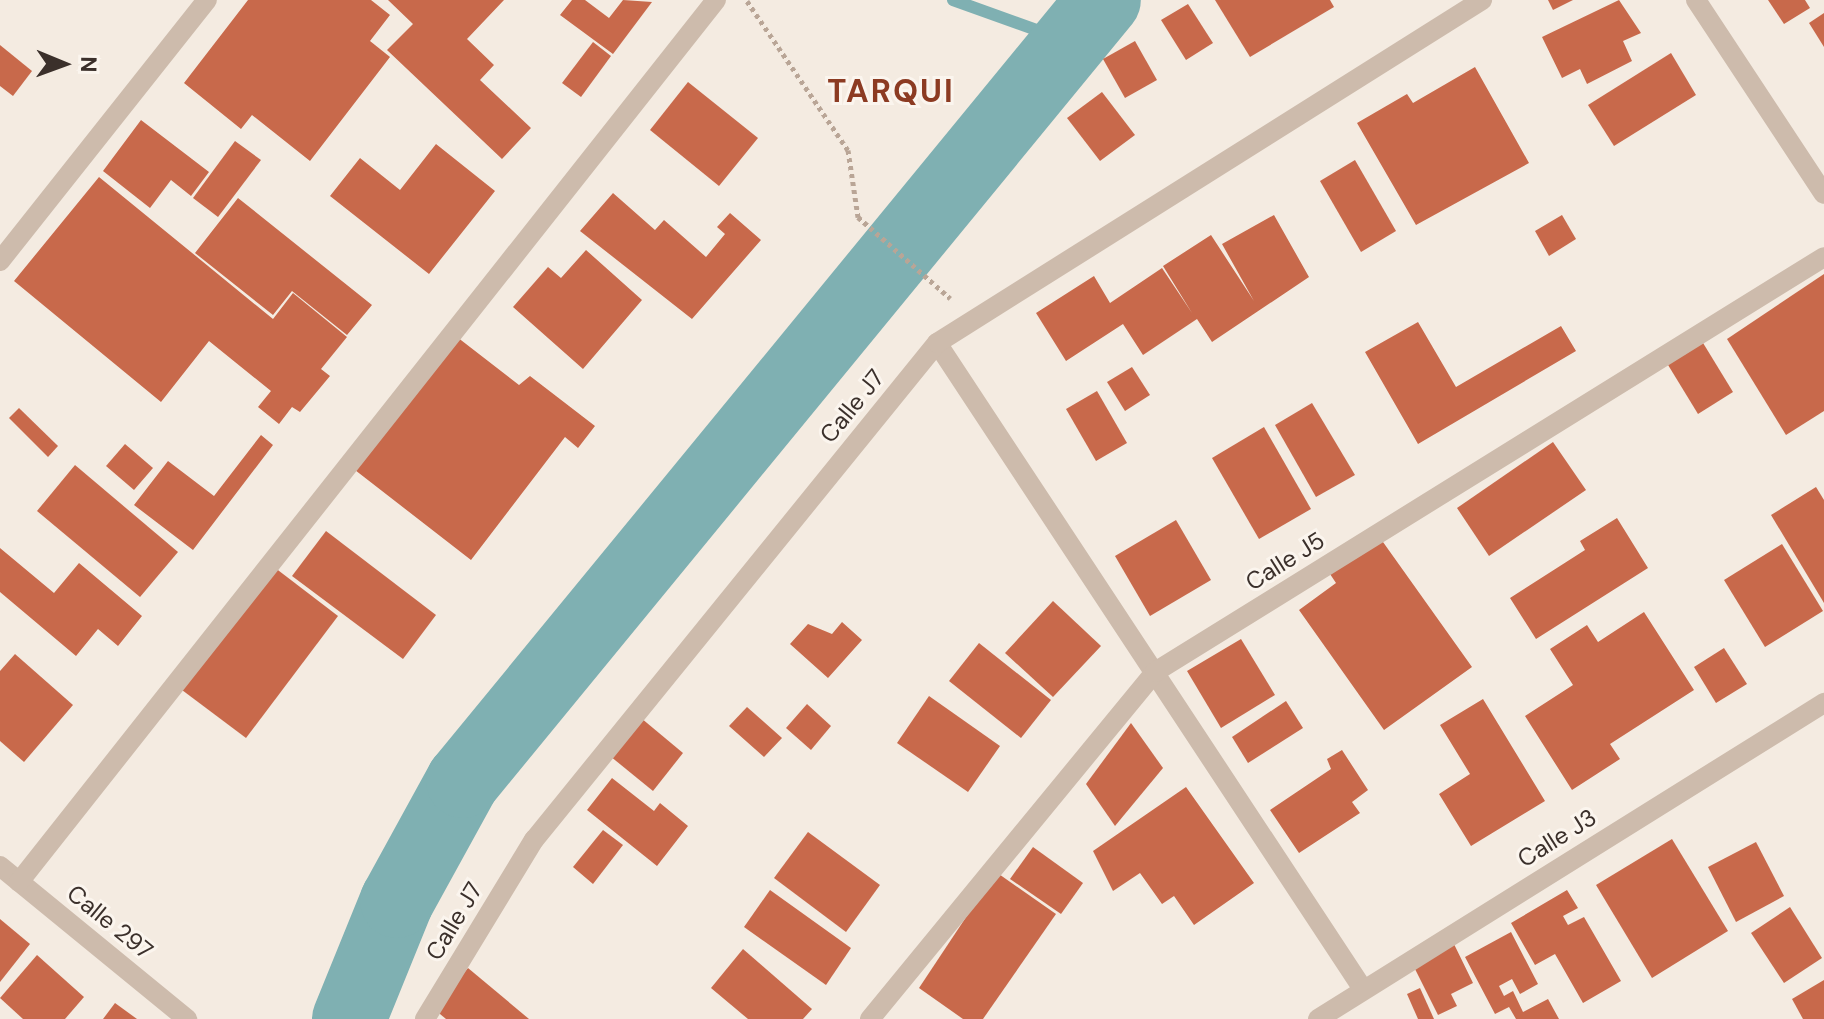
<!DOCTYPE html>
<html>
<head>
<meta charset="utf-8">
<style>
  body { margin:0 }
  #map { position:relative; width:1824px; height:1019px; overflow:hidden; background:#f4ebe1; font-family:"DM Sans",sans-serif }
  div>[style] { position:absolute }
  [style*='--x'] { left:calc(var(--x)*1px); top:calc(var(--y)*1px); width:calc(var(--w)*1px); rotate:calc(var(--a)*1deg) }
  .stream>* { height:12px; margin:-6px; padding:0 6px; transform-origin:6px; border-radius:6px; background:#7fb0b2 }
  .river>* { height:74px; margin:-37px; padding:0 37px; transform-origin:37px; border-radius:37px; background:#7fb0b2 }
  .building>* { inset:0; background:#c8694b }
  .path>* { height:5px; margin-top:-2.5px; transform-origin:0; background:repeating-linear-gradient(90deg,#b9a596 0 4px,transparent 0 8px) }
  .minor>* { height:20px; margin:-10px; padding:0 10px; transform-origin:10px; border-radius:10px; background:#cdbbac }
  span { translate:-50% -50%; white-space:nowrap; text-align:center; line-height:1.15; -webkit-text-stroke:6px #fbf5ee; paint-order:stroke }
  .street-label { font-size:24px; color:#3b302b }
  .district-label { font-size:32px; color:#8c3b22; font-weight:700; letter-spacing:2px }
  .north { position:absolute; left:24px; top:24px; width:80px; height:80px; -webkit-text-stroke:6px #fbf5ee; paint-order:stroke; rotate:91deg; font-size:22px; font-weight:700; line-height:32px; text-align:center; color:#3b302b }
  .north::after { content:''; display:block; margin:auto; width:28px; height:36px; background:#3b302b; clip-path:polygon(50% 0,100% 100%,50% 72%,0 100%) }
</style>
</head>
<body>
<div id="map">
  <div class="stream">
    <i style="--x:953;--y:0;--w:127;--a:19.7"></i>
  </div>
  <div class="river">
    <i style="--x:349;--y:1019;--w:127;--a:-67.9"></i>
    <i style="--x:397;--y:901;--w:137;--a:-61.2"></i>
    <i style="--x:463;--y:781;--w:1010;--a:-50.62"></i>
  </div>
  <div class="building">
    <i style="clip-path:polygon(248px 0,371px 0,390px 15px,370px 41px,390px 57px,310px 161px,252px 115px,241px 129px,184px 83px)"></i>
    <i style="clip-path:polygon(388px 0,504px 0,467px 39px,494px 65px,480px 80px,531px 128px,502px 159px,387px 50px,413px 24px)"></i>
    <i style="clip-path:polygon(572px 0,585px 0,609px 18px,623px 0,652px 2px,613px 54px,560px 15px)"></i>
    <i style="clip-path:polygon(1215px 0,1330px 0,1334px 7px,1250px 57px)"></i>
    <i style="clip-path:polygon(1548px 0,1573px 0,1553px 10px)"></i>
    <i style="clip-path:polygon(1619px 0,1641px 33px,1623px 41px,1632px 61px,1587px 84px,1580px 69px,1562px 78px,1542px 37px)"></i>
    <i style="clip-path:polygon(1768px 0,1805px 0,1810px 8px,1784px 24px)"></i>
    <i style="clip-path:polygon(1188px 4px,1213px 43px,1186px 60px,1161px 20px)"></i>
    <i style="clip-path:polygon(1824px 13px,1824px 47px,1809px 23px)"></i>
    <i style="clip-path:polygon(1135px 41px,1157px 80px,1125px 98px,1103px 59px)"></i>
    <i style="clip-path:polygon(593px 42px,611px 56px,581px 97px,562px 83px)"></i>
    <i style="clip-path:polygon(0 45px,32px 71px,13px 96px,0 86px)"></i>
    <i style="clip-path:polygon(1671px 53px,1696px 95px,1614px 146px,1588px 105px)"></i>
    <i style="clip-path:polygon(1475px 67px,1529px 163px,1416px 225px,1357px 123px,1407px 94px,1413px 103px)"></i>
    <i style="clip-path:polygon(688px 82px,758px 138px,719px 186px,650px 130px)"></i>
    <i style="clip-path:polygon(1102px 92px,1135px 135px,1100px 161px,1067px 118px)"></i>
    <i style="clip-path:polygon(141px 120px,209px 172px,191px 196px,171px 180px,150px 208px,103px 171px)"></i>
    <i style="clip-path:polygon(235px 141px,261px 160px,218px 217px,193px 198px)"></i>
    <i style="clip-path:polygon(436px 144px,495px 191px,429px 274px,330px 196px,360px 158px,400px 190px)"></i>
    <i style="clip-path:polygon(1355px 160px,1396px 231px,1361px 252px,1320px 181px)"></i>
    <i style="clip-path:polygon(99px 177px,273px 319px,293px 293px,347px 337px,321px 369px,330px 376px,300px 412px,292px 407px,279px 424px,258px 407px,271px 391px,209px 341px,161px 402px,14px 281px)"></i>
    <i style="clip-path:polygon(613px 193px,655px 230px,664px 220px,706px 257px,725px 234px,717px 227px,730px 213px,761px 240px,692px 319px,580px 231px)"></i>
    <i style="clip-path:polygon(238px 198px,372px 305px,347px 335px,292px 291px,273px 315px,195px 253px)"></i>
    <i style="clip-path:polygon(1274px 215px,1309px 277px,1212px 342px,1197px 319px,1143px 355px,1123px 324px,1066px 361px,1036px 313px,1094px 276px,1110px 303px,1162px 268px,1192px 313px,1163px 266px,1211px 235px,1254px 301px,1222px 244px)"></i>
    <i style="clip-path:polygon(1562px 215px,1576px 239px,1549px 256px,1535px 231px)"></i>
    <i style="clip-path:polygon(586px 250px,642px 300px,583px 369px,513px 307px,548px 267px,561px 278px)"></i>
    <i style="clip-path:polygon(1824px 274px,1824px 411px,1786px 435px,1727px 339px)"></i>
    <i style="clip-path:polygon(1418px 322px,1456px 387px,1561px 326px,1576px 351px,1418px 444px,1365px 352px)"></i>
    <i style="clip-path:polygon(457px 337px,519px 385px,530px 376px,595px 426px,578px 448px,565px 437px,471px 560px,355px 470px)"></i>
    <i style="clip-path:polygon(1700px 338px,1733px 392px,1698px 414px,1665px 360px)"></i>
    <i style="clip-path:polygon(1132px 367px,1150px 395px,1125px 411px,1107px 382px)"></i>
    <i style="clip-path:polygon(1097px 391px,1127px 443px,1096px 461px,1066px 409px)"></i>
    <i style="clip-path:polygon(1312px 403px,1355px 475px,1316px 497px,1275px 425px)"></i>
    <i style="clip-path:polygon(19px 408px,58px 446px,48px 457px,9px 418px)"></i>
    <i style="clip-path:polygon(1264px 427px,1311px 509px,1259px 539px,1212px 458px)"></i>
    <i style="clip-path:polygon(261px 435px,273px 445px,193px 550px,134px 505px,168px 461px,214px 496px)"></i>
    <i style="clip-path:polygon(1553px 442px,1586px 490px,1489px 556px,1457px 508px)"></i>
    <i style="clip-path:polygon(125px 444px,153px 468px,134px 490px,106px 466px)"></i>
    <i style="clip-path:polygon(75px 465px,178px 552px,140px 597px,37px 511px)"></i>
    <i style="clip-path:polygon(1816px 487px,1824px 500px,1824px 603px,1771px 515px)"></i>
    <i style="clip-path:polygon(1617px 518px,1648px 568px,1536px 639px,1510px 598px,1585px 550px,1580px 541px)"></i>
    <i style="clip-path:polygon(1176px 520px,1211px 580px,1150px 616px,1115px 556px)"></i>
    <i style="clip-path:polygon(326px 531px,436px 615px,403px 659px,292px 576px)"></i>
    <i style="clip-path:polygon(1378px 535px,1472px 667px,1384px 730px,1299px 610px,1336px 583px,1328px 571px)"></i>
    <i style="clip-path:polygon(1782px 544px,1823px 611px,1765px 647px,1724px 580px)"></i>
    <i style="clip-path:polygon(0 548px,54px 593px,79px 563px,142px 616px,118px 646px,98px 629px,76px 656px,0 592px)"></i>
    <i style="clip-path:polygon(270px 564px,338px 616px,246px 738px,178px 687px)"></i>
    <i style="clip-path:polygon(1053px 601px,1101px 646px,1053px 697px,1005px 653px)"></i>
    <i style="clip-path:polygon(1644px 612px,1694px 690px,1610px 744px,1620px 759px,1572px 790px,1525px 716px,1573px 685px,1550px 649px,1587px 625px,1598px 642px)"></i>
    <i style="clip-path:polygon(842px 622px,862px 640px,828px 678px,790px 644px,808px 624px,832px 634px)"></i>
    <i style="clip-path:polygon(1241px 639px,1275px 695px,1221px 728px,1187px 671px)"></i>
    <i style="clip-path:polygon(979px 643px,1051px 700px,1021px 738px,949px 681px)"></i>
    <i style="clip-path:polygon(1724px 648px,1747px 684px,1716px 703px,1694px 667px)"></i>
    <i style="clip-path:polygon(15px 654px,73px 705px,24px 762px,0 741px,0 671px)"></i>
    <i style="clip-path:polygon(929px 696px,1000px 746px,968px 792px,897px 743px)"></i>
    <i style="clip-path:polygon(1483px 699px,1545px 801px,1471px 846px,1439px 794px,1470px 774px,1440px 725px)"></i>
    <i style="clip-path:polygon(1286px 701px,1303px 728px,1248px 763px,1232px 737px)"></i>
    <i style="clip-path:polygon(807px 704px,831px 726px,811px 750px,786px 728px)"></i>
    <i style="clip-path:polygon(747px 707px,782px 738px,764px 757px,729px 726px)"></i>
    <i style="clip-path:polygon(641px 718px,683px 753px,653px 791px,610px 756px)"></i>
    <i style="clip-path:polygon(1131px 723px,1163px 768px,1115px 826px,1086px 784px)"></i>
    <i style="clip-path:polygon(1342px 750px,1368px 790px,1352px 802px,1360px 813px,1299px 853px,1270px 810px,1331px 769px,1327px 759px)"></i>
    <i style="clip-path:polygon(612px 778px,654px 811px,660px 803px,688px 826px,657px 866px,587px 810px)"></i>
    <i style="clip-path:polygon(1186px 787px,1254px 883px,1194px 925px,1174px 896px,1162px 904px,1140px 873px,1113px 891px,1093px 851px)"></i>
    <i style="clip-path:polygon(603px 830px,623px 845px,593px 884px,573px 867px)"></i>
    <i style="clip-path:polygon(808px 832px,880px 885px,846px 932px,774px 878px)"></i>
    <i style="clip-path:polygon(1672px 839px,1728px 931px,1652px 978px,1596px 885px)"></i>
    <i style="clip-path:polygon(1756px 842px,1784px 896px,1736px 922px,1708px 867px)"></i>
    <i style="clip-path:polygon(1033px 847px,1083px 883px,1061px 914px,1010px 879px)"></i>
    <i style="clip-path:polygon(996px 872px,1056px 914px,983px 1019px,963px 1019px,919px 988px)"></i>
    <i style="clip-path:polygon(770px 890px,851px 948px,826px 985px,744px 927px)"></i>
    <i style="clip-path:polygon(1567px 890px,1578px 908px,1563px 916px,1568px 925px,1584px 917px,1621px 981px,1583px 1003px,1555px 954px,1535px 965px,1511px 923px)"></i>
    <i style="clip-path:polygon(1790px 907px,1822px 958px,1784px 983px,1751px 933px)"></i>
    <i style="clip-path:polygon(0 919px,30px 944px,0 982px)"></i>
    <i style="clip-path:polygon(1511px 932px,1538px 984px,1520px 994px,1512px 979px,1499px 986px,1504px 996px,1513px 991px,1523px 1012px,1548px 999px,1559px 1019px,1516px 1019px,1509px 1007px,1495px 1014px,1465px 957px)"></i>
    <i style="clip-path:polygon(1452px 940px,1473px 983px,1451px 994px,1457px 1006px,1438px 1015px,1411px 961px)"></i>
    <i style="clip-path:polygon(743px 949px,812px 1009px,803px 1019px,748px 1019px,711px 988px)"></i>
    <i style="clip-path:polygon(37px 955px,84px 997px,65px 1019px,23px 1019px,0 998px)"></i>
    <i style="clip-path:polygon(468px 968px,529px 1019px,446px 1019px,434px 1009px)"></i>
    <i style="clip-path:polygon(1824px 980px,1824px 1019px,1803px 1019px,1792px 999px)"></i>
    <i style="clip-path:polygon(1420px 988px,1434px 1019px,1418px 1019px,1407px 994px)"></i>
    <i style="clip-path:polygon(115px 1003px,137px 1019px,103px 1019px)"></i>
  </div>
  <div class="path">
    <i style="--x:747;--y:1;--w:180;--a:55.9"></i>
    <i style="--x:848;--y:150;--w:68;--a:81.5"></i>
    <i style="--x:858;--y:217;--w:123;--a:41.4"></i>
  </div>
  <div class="minor">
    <i style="--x:1696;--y:0;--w:232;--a:56.6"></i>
    <i style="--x:0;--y:261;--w:333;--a:-51.6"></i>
    <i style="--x:937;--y:343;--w:774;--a:56.6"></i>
    <i style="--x:0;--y:866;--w:242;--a:39.3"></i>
    <i style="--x:19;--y:882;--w:1124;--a:-51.68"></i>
    <i style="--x:425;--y:1019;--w:210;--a:-58.7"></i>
    <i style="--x:534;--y:840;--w:640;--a:-50.96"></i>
    <i style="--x:937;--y:343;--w:644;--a:-32.18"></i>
    <i style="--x:870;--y:1019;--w:449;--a:-50.6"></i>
    <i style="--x:1155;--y:672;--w:787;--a:-31.81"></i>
    <i style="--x:1318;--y:1019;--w:597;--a:-31.99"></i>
  </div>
  <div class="street-label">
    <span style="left:852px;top:406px;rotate:-51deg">Calle J7</span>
    <span style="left:1285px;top:561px;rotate:-32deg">Calle J5</span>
    <span style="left:1557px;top:838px;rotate:-32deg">Calle J3</span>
    <span style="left:454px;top:921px;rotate:-59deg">Calle J7</span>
    <span style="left:110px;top:922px;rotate:39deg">Calle 297</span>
  </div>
  <div class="district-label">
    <span style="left:891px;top:91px">TARQUI</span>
  </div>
  <div class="north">N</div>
</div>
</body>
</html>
